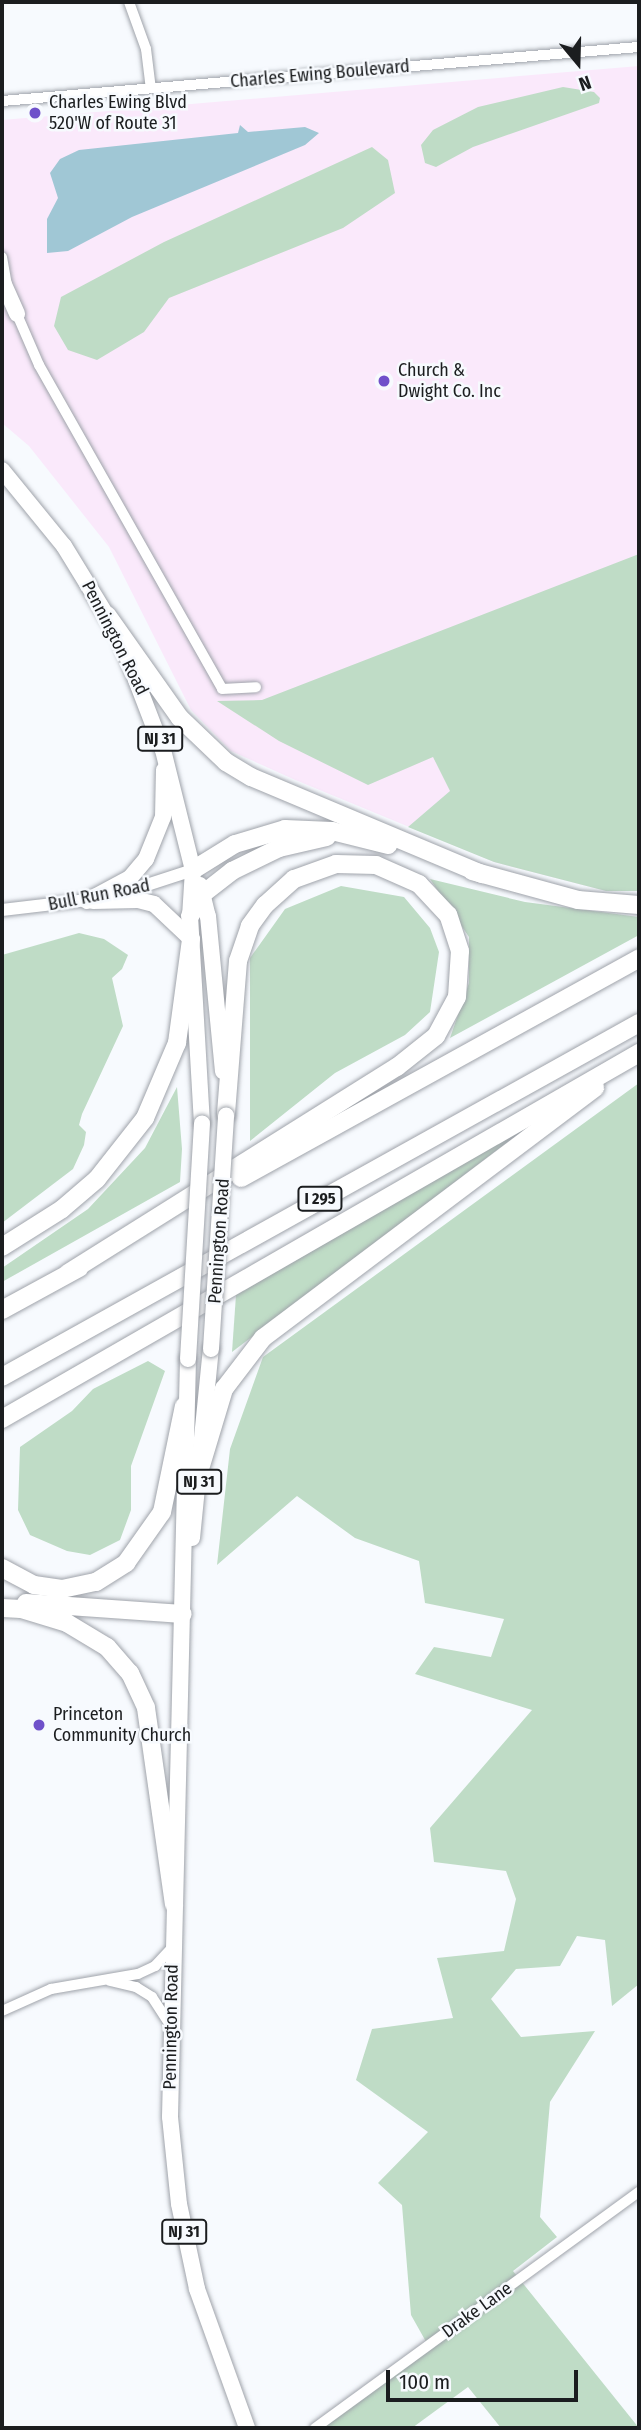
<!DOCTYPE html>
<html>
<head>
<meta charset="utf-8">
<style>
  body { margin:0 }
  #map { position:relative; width:641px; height:2430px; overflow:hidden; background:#f7fafe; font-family:"Fira Sans Condensed",sans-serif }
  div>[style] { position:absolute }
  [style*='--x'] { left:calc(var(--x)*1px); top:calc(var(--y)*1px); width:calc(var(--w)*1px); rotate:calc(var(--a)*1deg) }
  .commercial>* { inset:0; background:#fae9fb }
  .green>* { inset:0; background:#bfdcc6 }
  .water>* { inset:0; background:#a0c7d5 }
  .roads { filter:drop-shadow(0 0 2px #9fa3aa) drop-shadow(0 0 2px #9fa3aa) }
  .minor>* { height:10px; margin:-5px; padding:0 5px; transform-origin:5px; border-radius:5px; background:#fff }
  .tertiary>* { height:12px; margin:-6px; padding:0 6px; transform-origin:6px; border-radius:6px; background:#fff }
  .primary>* { height:16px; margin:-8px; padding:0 8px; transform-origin:8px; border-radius:8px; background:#fff }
  .trunk>* { height:16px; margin:-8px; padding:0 8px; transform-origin:8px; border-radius:8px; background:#fff }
  .motorway>* { height:18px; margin:-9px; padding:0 9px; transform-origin:9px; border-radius:9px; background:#fff }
  .bridges { filter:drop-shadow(0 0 2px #9fa3aa) drop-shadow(0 0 2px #9fa3aa) }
  .trunk-bridge>* { height:16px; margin:-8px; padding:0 8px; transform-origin:8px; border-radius:8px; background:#fff }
  .dots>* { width:19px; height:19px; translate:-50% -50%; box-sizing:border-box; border:4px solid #f7fafe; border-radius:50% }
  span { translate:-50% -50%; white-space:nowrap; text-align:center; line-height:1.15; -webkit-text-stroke:5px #f7fafe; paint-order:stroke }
  .shield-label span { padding:2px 5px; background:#f7fafe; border:2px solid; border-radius:5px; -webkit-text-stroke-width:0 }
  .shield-label { font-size:16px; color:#1b1d1f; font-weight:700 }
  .street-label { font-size:18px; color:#1b1d1f }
  .poi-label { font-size:18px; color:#1b1d1f }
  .left { translate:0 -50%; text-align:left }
  .frame { position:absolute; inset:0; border:4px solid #1b1d1f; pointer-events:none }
  .north { position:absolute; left:543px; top:28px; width:70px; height:70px; -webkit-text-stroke:5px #f7fafe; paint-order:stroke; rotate:161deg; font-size:19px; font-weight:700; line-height:28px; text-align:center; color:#1b1d1f }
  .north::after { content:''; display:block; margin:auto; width:24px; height:32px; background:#1b1d1f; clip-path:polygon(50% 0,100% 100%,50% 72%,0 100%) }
  .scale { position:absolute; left:386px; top:2370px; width:192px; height:32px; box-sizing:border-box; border:4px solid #1b1d1f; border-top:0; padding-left:9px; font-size:21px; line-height:24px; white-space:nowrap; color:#1b1d1f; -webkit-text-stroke:5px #f7fafe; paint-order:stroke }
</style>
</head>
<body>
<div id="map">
  <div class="commercial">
    <i style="clip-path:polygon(639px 66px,639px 891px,606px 891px,494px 862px,293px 779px,231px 751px,191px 710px,109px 547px,29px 446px,2px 423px,2px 120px)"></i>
  </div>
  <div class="green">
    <i style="clip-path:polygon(563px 87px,594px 92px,600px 98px,599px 103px,473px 147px,436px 167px,425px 163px,421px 145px,433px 130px,478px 107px)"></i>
    <i style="clip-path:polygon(372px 147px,388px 160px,395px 193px,343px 228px,169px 298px,144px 332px,97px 360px,68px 350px,54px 326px,61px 297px,164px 242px)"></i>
    <i style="clip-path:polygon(639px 554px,639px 891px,606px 891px,494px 862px,408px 827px,450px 791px,433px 757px,368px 785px,279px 741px,217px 701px,262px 700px)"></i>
    <i style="clip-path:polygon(430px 879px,525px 902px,639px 917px,639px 935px,450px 1038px,469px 983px,469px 937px)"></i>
    <i style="clip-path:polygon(341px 886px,404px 897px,430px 928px,439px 952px,430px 1012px,405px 1035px,335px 1073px,250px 1141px,250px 958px,285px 909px)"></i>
    <i style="clip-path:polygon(79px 933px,104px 939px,128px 955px,122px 969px,112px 978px,123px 1026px,82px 1114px,79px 1125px,86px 1132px,84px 1145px,73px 1169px,2px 1223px,2px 955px)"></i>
    <i style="clip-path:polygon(639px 1083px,639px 1984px,612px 2006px,605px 1940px,577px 1936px,560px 1966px,516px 1969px,491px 1999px,521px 2037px,595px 2031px,550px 2102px,540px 2217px,557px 2237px,513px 2271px,639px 2428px,501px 2428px,468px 2387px,412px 2428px,312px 2428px,429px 2347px,411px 2315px,402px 2205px,378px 2183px,428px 2132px,356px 2080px,372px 2029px,453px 2018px,437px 1958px,504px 1951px,516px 1899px,506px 1871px,434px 1862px,430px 1828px,532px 1710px,415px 1674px,434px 1647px,491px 1657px,504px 1619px,425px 1603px,419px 1561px,355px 1538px,297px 1496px,217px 1565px,230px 1449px,263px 1357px)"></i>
    <i style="clip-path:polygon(177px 1087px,182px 1149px,180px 1182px,2px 1282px,2px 1268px,88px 1209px,145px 1148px)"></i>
    <i style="clip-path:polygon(531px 1124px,232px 1352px,236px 1295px)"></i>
    <i style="clip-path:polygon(148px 1361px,165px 1371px,131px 1466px,131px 1510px,120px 1540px,90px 1555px,67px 1551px,30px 1535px,18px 1510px,20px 1447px,72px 1411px,93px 1389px)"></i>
  </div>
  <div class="water">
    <i style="clip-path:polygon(240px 125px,248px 132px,305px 127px,319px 133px,305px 145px,132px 217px,68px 251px,47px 253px,47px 219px,58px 198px,50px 173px,60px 159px,79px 150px,238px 133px)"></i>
  </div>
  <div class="roads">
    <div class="minor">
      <i style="--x:129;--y:2;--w:50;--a:70.1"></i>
      <i style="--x:146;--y:49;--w:39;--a:83"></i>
      <i style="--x:2;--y:101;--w:639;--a:-4.85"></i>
      <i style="--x:2;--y:257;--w:27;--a:80"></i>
      <i style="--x:16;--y:312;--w:58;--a:66.5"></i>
      <i style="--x:39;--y:365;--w:372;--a:60.5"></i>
      <i style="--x:222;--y:689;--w:34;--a:-3"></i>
      <i style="--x:110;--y:1981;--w:27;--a:13"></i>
      <i style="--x:136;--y:1987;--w:19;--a:32"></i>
      <i style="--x:152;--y:1997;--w:33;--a:57"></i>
      <i style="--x:2;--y:2011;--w:54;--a:-24.2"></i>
      <i style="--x:51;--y:1989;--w:88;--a:-9.8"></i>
      <i style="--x:138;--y:1974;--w:19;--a:-25"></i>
      <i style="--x:155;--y:1966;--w:25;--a:-47"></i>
      <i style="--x:315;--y:2428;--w:401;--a:-36.1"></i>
    </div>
    <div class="tertiary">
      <i style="--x:113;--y:896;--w:84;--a:-18"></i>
      <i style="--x:2;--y:910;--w:94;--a:-6.7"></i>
    </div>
    <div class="primary">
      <i style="--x:2;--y:280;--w:37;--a:66"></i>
      <i style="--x:2;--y:470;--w:98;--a:50.8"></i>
      <i style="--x:64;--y:546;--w:94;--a:58.5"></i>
      <i style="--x:123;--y:646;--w:111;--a:69"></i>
      <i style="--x:163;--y:750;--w:124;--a:76"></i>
      <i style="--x:87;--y:901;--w:49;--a:-28.1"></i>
      <i style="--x:130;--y:878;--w:25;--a:-50"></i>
      <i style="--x:146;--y:859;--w:45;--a:-68"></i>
      <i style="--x:163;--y:817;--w:47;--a:-88.8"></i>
      <i style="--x:93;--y:901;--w:45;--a:-1.3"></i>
      <i style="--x:138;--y:900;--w:16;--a:14"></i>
      <i style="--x:154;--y:904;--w:51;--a:43.4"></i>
    </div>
    <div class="trunk">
      <i style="--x:193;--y:870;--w:46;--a:93.7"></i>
      <i style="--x:190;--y:916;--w:207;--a:86.7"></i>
      <i style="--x:200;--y:885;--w:32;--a:76"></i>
      <i style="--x:208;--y:916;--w:156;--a:84.5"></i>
      <i style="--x:188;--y:1359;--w:758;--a:91.36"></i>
      <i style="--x:170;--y:2117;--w:87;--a:84.1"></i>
      <i style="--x:179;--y:2204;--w:87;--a:78"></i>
      <i style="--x:197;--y:2289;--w:148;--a:70.2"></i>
      <i style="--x:192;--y:1538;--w:190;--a:-84.3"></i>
    </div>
    <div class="motorway">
      <i style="--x:107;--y:615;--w:126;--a:54.7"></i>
      <i style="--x:180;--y:718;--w:64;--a:43.7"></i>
      <i style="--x:226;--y:762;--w:29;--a:31"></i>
      <i style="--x:251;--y:777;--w:251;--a:22.8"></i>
      <i style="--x:193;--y:870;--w:49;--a:-31.8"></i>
      <i style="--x:235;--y:844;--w:52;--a:-16.7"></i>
      <i style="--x:285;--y:829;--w:47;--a:2.4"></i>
      <i style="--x:332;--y:831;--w:58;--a:14"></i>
      <i style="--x:472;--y:871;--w:110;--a:15.3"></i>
      <i style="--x:578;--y:900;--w:61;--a:4.7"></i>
      <i style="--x:190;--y:916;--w:27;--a:-59"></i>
      <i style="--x:204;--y:893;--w:36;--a:-38"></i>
      <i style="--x:232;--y:871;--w:52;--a:-26.1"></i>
      <i style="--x:279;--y:848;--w:49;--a:-12.9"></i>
      <i style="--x:241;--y:1178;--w:455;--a:-28.9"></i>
      <i style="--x:2;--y:1247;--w:71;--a:-32.3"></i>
      <i style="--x:62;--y:1209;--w:46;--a:-40.6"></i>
      <i style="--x:97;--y:1179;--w:78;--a:-51.8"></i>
      <i style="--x:145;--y:1118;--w:82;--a:-66.9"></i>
      <i style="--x:177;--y:1043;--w:105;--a:-82.3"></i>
      <i style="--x:68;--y:1273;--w:388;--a:-32.1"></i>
      <i style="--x:397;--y:1067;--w:50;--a:-38.5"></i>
      <i style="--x:436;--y:1036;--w:44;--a:-61.7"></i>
      <i style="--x:457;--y:997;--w:46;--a:-86.3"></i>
      <i style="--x:460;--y:951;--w:38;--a:-108"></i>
      <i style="--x:448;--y:915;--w:42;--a:-133.1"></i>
      <i style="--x:419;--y:884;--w:47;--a:-156.2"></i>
      <i style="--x:376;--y:865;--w:40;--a:-178.6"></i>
      <i style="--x:336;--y:864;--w:45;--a:160.3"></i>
      <i style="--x:294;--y:879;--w:39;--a:138"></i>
      <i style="--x:265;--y:905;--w:26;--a:126"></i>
      <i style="--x:250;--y:926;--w:37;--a:109"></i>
      <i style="--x:238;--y:961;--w:154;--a:94.5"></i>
      <i style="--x:2;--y:1310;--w:88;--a:-28.6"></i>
      <i style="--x:2;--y:1377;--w:729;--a:-29.06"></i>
      <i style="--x:2;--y:1419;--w:735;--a:-29.88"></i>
      <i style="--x:200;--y:1469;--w:84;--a:-73.3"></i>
      <i style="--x:224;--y:1389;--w:64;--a:-52.6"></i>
      <i style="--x:263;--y:1338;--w:416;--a:-37"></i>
      <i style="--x:2;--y:1568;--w:36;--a:28"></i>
      <i style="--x:34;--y:1585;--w:28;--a:8"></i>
      <i style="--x:62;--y:1589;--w:35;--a:-12"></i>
      <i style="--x:96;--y:1582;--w:36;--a:-32"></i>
      <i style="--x:126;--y:1563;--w:62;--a:-54.8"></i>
      <i style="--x:162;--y:1512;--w:108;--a:-78.3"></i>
      <i style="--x:26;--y:1603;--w:157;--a:4"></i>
      <i style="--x:2;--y:1608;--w:19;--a:3"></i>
      <i style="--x:21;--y:1609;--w:48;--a:16.9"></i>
      <i style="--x:67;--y:1623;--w:47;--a:31"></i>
      <i style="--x:107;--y:1647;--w:35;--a:49"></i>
      <i style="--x:130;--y:1673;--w:38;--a:65"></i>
      <i style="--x:146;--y:1708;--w:198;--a:81.9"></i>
    </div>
  </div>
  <div class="bridges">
    <div class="trunk-bridge">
      <i style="--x:211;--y:1349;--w:234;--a:-86.3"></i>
      <i style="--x:188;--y:1359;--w:236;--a:-86.6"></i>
    </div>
  </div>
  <div class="dots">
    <i style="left:35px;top:113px;background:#6f51ca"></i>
    <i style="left:384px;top:381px;background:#6f51ca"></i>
    <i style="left:39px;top:1725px;background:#6f51ca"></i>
  </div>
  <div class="shield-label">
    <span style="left:160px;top:739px">NJ 31</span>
    <span style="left:320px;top:1199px">I 295</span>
    <span style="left:199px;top:1482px">NJ 31</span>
    <span style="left:184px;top:2232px">NJ 31</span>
  </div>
  <div class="street-label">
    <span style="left:320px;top:74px;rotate:-5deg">Charles Ewing Boulevard</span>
    <span style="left:115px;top:638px;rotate:63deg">Pennington Road</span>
    <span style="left:99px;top:895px;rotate:-11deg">Bull Run Road</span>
    <span style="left:219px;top:1241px;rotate:-86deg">Pennington Road</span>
    <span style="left:171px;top:2027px;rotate:-89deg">Pennington Road</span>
    <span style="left:477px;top:2310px;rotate:-36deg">Drake Lane</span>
  </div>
  <div class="poi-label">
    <span class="left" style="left:49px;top:113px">Charles Ewing Blvd<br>520'W of Route 31</span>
    <span class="left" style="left:398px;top:381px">Church &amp;<br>Dwight Co. Inc</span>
    <span class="left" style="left:53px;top:1725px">Princeton<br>Community Church</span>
  </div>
  <div class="frame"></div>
  <div class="north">N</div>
  <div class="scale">100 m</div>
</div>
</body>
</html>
